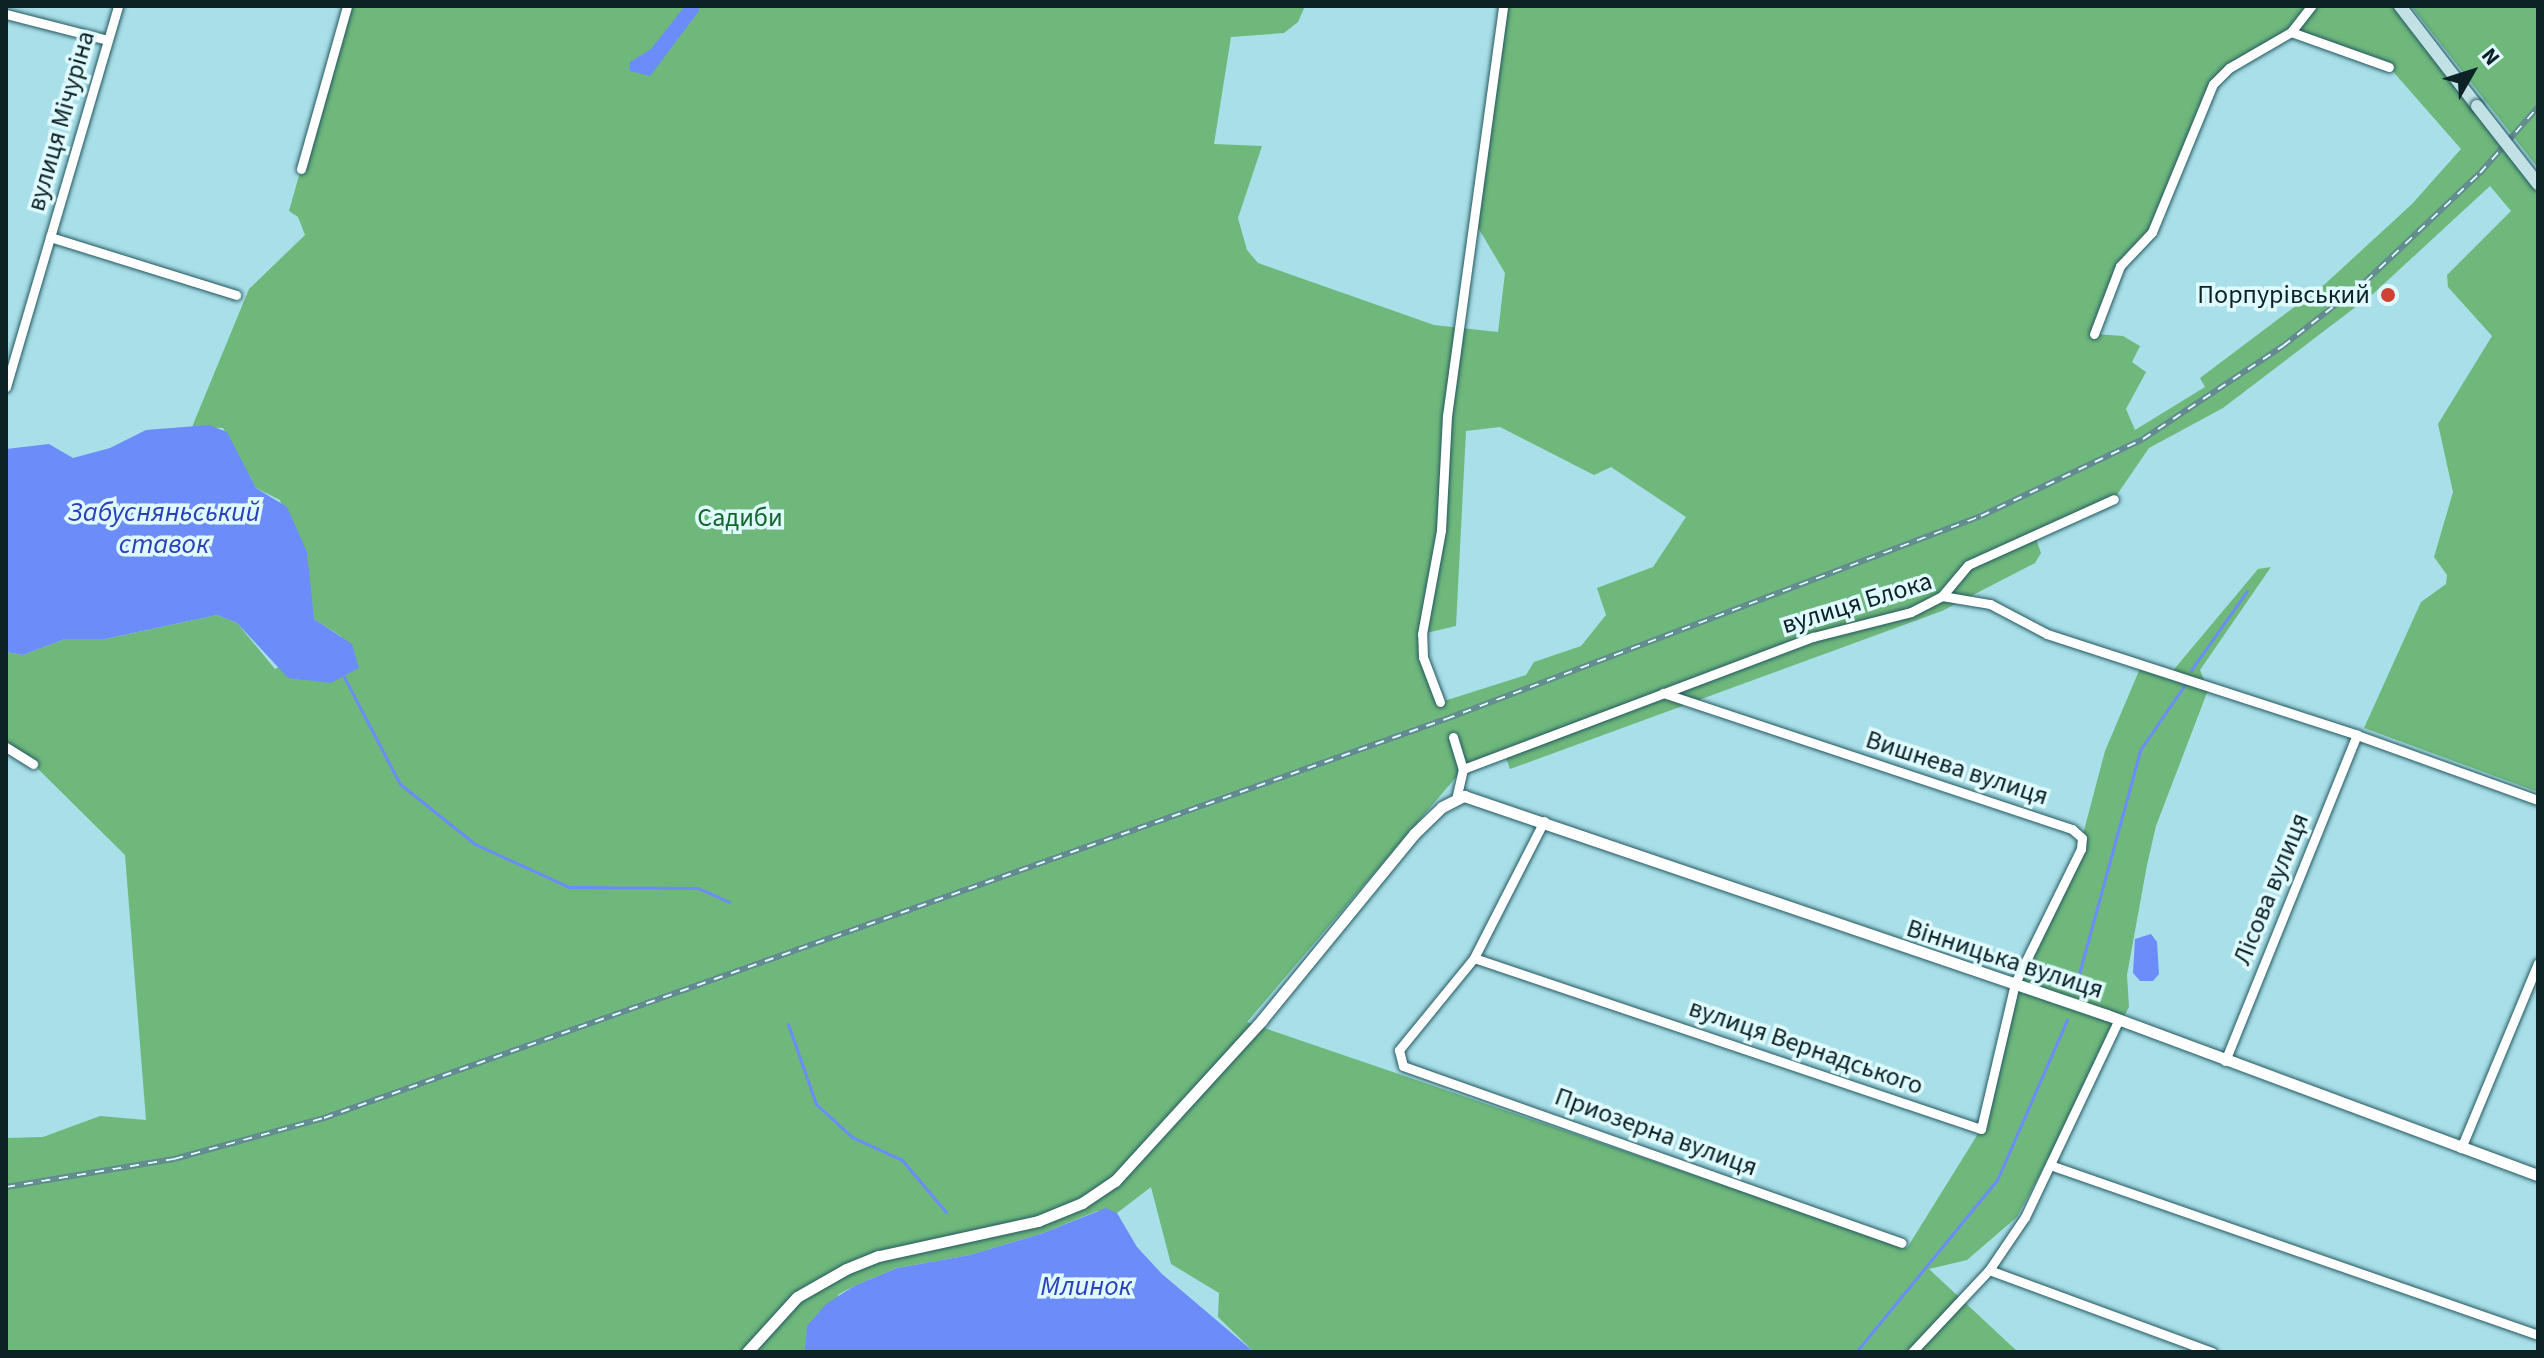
<!DOCTYPE html>
<html>
<head>
<meta charset="utf-8">
<style>
  body { margin:0 }
  #map { position:relative; width:2544px; height:1358px; overflow:hidden; background:#a9dfe8; font-family:"Source Sans 3",sans-serif }
  div>[style] { position:absolute }
  [style*='--x'] { left:calc(var(--x)*1px); top:calc(var(--y)*1px); width:calc(var(--w)*1px); rotate:calc(var(--a)*1deg) }
  .green>* { inset:0; background:#6fb87c }
  .water>* { inset:0; background:#6c8df9 }
  .stream>* { height:3px; margin:-1.5px; padding:0 1.5px; transform-origin:1.5px; border-radius:1.5px; background:#6c8df9 }
  .roads { filter:drop-shadow(0 0 2px #245860) drop-shadow(0 0 2px #245860) }
  .minor>* { height:9px; margin:-4.5px; padding:0 4.5px; transform-origin:4.5px; border-radius:4.5px; background:#fff }
  .tertiary>* { height:11px; margin:-5.5px; padding:0 5.5px; transform-origin:5.5px; border-radius:5.5px; background:#fff }
  .secondary>* { height:12px; margin:-6px; padding:0 6px; transform-origin:6px; border-radius:6px; background:#c1e1e5 }
  .rail>* { height:6px; margin-top:-3px; transform-origin:0; background:repeating-linear-gradient(90deg,#e0fbff 0 9px,#628a90 0 18px); box-sizing:border-box; border-block:2px solid #628a90 }
  .bridges { filter:drop-shadow(0 0 2px #245860) drop-shadow(0 0 2px #245860) }
  .secondary-bridge>* { height:12px; margin:-6px; padding:0 6px; transform-origin:6px; border-radius:6px; background:#c1e1e5 }
  .dots>* { width:22px; height:22px; translate:-50% -50%; box-sizing:border-box; border:4px solid #e0fbff; border-radius:50% }
  span { translate:-50% -50%; white-space:nowrap; text-align:center; line-height:1.15; -webkit-text-stroke:7px #e0fbff; paint-order:stroke }
  .street-label { font-size:26px; color:#0c2225 }
  .poi-label { font-size:26px; color:#0c2225 }
  .right { translate:-100% -50%; text-align:right }
  .park-label { font-size:26px; color:#14662d }
  .water-label { font-size:28px; color:#2b40bc; font-style:italic }
  .frame { position:absolute; inset:0; border:8px solid #0c2225; pointer-events:none }
  .north { position:absolute; left:2432px; top:32px; width:80px; height:80px; -webkit-text-stroke:6px #e0fbff; paint-order:stroke; rotate:51deg; font-size:22px; font-weight:700; line-height:32px; text-align:center; color:#0c2225 }
  .north::after { content:''; display:block; margin:auto; width:28px; height:36px; background:#0c2225; clip-path:polygon(50% 0,100% 100%,50% 72%,0 100%) }
</style>
</head>
<body>
<div id="map">
  <div class="green">
    <i style="clip-path:polygon(evenodd,347px 6px,1305px 6px,1298px 22px,1284px 33px,1231px 37px,1214px 144px,1262px 146px,1238px 218px,1247px 250px,1258px 263px,1434px 325px,1498px 332px,1505px 273px,1473px 219px,1503px 6px,2392px 6px,2538px 194px,2538px 792px,2364px 728px,2421px 602px,2446px 584px,2447px 575px,2434px 557px,2453px 492px,2438px 424px,2492px 336px,2448px 287px,2447px 275px,2511px 211px,2490px 186px,2374px 293px,2223px 408px,2149px 448px,2114px 499px,2035px 536px,2041px 553px,2035px 563px,1942px 611px,1510px 769px,1504px 752px,1463px 769px,1247px 1022px,1907px 1248px,1981px 1129px,2015px 983px,2082px 838px,2105px 751px,2141px 666px,2171px 673px,2258px 569px,2271px 567px,2200px 670px,2208px 690px,2156px 826px,2147px 865px,2127px 975px,2129px 1007px,2017px 1217px,1967px 1260px,1929px 1269px,2018px 1352px,1254px 1352px,1218px 1317px,1219px 1293px,1171px 1264px,1151px 1187px,1117px 1213px,1097px 1211px,1043px 1233px,970px 1255px,897px 1268px,854px 1286px,839px 1294px,806px 1352px,6px 1352px,6px 1138px,43px 1137px,100px 1116px,146px 1120px,125px 855px,33px 764px,6px 747px,6px 652px,23px 655px,65px 639px,105px 639px,217px 615px,237px 623px,275px 669px,342px 637px,314px 619px,280px 500px,256px 488px,223px 428px,192px 427px,249px 289px,305px 235px,298px 217px,289px 211px,347px 6px,2291px 32px,2389px 67px,2461px 149px,2412px 204px,2325px 284px,2200px 378px,2205px 387px,2135px 430px,2126px 409px,2146px 372px,2132px 362px,2140px 346px,2123px 336px,2095px 334px,2125px 259px,2152px 232px,2221px 75px,2291px 32px,347px 6px,1500px 427px,1594px 475px,1611px 467px,1686px 517px,1653px 567px,1597px 588px,1606px 615px,1581px 646px,1534px 662px,1526px 675px,1441px 702px,1422px 649px,1422px 634px,1456px 626px,1466px 431px,1500px 427px)"></i>
    <i style="clip-path:polygon(2411px 6px,2538px 6px,2538px 168px,2484px 99px)"></i>
  </div>
  <div class="water">
    <i style="clip-path:polygon(685px 6px,699px 6px,699px 11px,650px 76px,630px 71px,630px 62px,651px 49px)"></i>
    <i style="clip-path:polygon(209px 425px,227px 432px,256px 488px,287px 507px,307px 552px,314px 619px,352px 644px,359px 668px,331px 683px,288px 678px,237px 623px,217px 615px,105px 639px,65px 639px,23px 655px,6px 652px,6px 449px,49px 444px,73px 458px,110px 448px,146px 430px)"></i>
    <i style="clip-path:polygon(2151px 934px,2157px 942px,2159px 974px,2153px 981px,2140px 981px,2133px 973px,2135px 939px)"></i>
    <i style="clip-path:polygon(1106px 1208px,1117px 1213px,1137px 1247px,1162px 1274px,1254px 1352px,805px 1351px,807px 1326px,826px 1304px,854px 1286px,897px 1268px,970px 1255px,1043px 1233px)"></i>
  </div>
  <div class="stream">
    <i style="--x:2191;--y:670;--w:97;--a:-54.7"></i>
    <i style="--x:344;--y:677;--w:121;--a:62.4"></i>
    <i style="--x:400;--y:784;--w:96;--a:38.7"></i>
    <i style="--x:475;--y:844;--w:103;--a:24.6"></i>
    <i style="--x:569;--y:887;--w:129;--a:0.4"></i>
    <i style="--x:698;--y:888;--w:34;--a:24"></i>
    <i style="--x:2074;--y:992;--w:251;--a:-74.7"></i>
    <i style="--x:2140;--y:750;--w:78;--a:-55.5"></i>
    <i style="--x:788;--y:1024;--w:85;--a:70.7"></i>
    <i style="--x:816;--y:1104;--w:49;--a:42.5"></i>
    <i style="--x:852;--y:1137;--w:55;--a:24.7"></i>
    <i style="--x:902;--y:1160;--w:68;--a:49.8"></i>
    <i style="--x:1856;--y:1352;--w:222;--a:-50.7"></i>
    <i style="--x:1997;--y:1180;--w:175;--a:-66.4"></i>
  </div>
  <div class="roads">
    <div class="minor">
      <i style="--x:6;--y:14;--w:104;--a:14.4"></i>
      <i style="--x:2291;--y:32;--w:104;--a:19.7"></i>
      <i style="--x:301;--y:169;--w:169;--a:-74.2"></i>
      <i style="--x:50;--y:237;--w:195;--a:17.3"></i>
      <i style="--x:2094;--y:334;--w:73;--a:-69.1"></i>
      <i style="--x:2120;--y:266;--w:47;--a:-46.7"></i>
      <i style="--x:2152;--y:232;--w:160;--a:-67.6"></i>
      <i style="--x:2213;--y:84;--w:23;--a:-45"></i>
      <i style="--x:2229;--y:68;--w:72;--a:-30.1"></i>
      <i style="--x:2291;--y:32;--w:33;--a:-52"></i>
      <i style="--x:6;--y:387;--w:397;--a:-73.6"></i>
      <i style="--x:1942;--y:596;--w:40;--a:-50"></i>
      <i style="--x:1968;--y:565;--w:160;--a:-24.3"></i>
      <i style="--x:1440;--y:702;--w:48;--a:-110.7"></i>
      <i style="--x:1423;--y:657;--w:23;--a:-92"></i>
      <i style="--x:1422;--y:634;--w:106;--a:-79.6"></i>
      <i style="--x:1441;--y:530;--w:114;--a:-87"></i>
      <i style="--x:1447;--y:416;--w:414;--a:-82.2"></i>
      <i style="--x:1453;--y:737;--w:34;--a:73"></i>
      <i style="--x:1463;--y:769;--w:31;--a:103"></i>
      <i style="--x:6;--y:747;--w:32;--a:32"></i>
      <i style="--x:1463;--y:769;--w:374;--a:-20.7"></i>
      <i style="--x:1813;--y:637;--w:101;--a:-14.3"></i>
      <i style="--x:1911;--y:612;--w:35;--a:-27"></i>
      <i style="--x:1942;--y:596;--w:49;--a:9.5"></i>
      <i style="--x:1990;--y:604;--w:64;--a:27.8"></i>
      <i style="--x:2047;--y:634;--w:326;--a:18"></i>
      <i style="--x:2357;--y:735;--w:192;--a:19.8"></i>
      <i style="--x:1544;--y:821;--w:154;--a:117.1"></i>
      <i style="--x:1474;--y:958;--w:119;--a:129.2"></i>
      <i style="--x:1399;--y:1050;--w:16;--a:76"></i>
      <i style="--x:1403;--y:1066;--w:529;--a:19.53"></i>
      <i style="--x:1474;--y:958;--w:535;--a:18.64"></i>
      <i style="--x:1981;--y:1129;--w:150;--a:-76.9"></i>
      <i style="--x:2015;--y:983;--w:149;--a:-63.8"></i>
      <i style="--x:2081;--y:849;--w:11;--a:-85"></i>
      <i style="--x:2082;--y:838;--w:13;--a:-138"></i>
      <i style="--x:2072;--y:829;--w:431;--a:-161.6"></i>
      <i style="--x:2225;--y:1061;--w:352;--a:-68"></i>
      <i style="--x:2461;--y:1148;--w:200;--a:-67.4"></i>
      <i style="--x:2050;--y:1165;--w:517;--a:19.21"></i>
      <i style="--x:1989;--y:1270;--w:238;--a:20.2"></i>
      <i style="--x:1912;--y:1352;--w:112;--a:-46.8"></i>
      <i style="--x:1989;--y:1270;--w:64;--a:-55.8"></i>
      <i style="--x:2025;--y:1217;--w:219;--a:-64.6"></i>
    </div>
    <div class="tertiary">
      <i style="--x:747;--y:1352;--w:74;--a:-47.7"></i>
      <i style="--x:797;--y:1297;--w:56;--a:-29.7"></i>
      <i style="--x:846;--y:1269;--w:35;--a:-22"></i>
      <i style="--x:879;--y:1256;--w:163;--a:-12.4"></i>
      <i style="--x:1038;--y:1221;--w:48;--a:-22.2"></i>
      <i style="--x:1082;--y:1203;--w:40;--a:-34"></i>
      <i style="--x:1115;--y:1181;--w:217;--a:-47.6"></i>
      <i style="--x:1261;--y:1021;--w:242;--a:-50.7"></i>
      <i style="--x:1414;--y:834;--w:39;--a:-44"></i>
      <i style="--x:1442;--y:807;--w:25;--a:-27"></i>
      <i style="--x:1464;--y:796;--w:679;--a:18.81"></i>
      <i style="--x:2107;--y:1015;--w:460;--a:20.4"></i>
    </div>
    <div class="secondary">
      <i style="--x:2400;--y:6;--w:126;--a:52.4"></i>
    </div>
  </div>
  <div class="rail">
    <i style="--x:6;--y:1187;--w:170;--a:-9.5"></i>
    <i style="--x:174;--y:1159;--w:156;--a:-15.3"></i>
    <i style="--x:324;--y:1118;--w:1191;--a:-19.58"></i>
    <i style="--x:1446;--y:719;--w:572;--a:-20.78"></i>
    <i style="--x:1981;--y:516;--w:179;--a:-25.4"></i>
    <i style="--x:2143;--y:439;--w:168;--a:-33.6"></i>
    <i style="--x:2283;--y:346;--w:105;--a:-38.1"></i>
    <i style="--x:2366;--y:281;--w:157;--a:-43.5"></i>
    <i style="--x:2480;--y:173;--w:88;--a:-48.7"></i>
  </div>
  <div class="bridges">
    <div class="secondary-bridge">
      <i style="--x:2477;--y:106;--w:99;--a:52"></i>
    </div>
  </div>
  <div class="dots">
    <i style="left:2388px;top:295px;background:#d04236"></i>
  </div>
  <div class="street-label">
    <span style="left:61px;top:121px;rotate:-74deg">вулиця Мічуріна</span>
    <span style="left:1857px;top:603px;rotate:-17deg">вулиця Блока</span>
    <span style="left:1957px;top:768px;rotate:18deg">Вишнева вулиця</span>
    <span style="left:2271px;top:889px;rotate:-68deg">Лісова вулиця</span>
    <span style="left:2005px;top:959px;rotate:18deg">Вінницька вулиця</span>
    <span style="left:1806px;top:1047px;rotate:19deg">вулиця Вернадського</span>
    <span style="left:1656px;top:1132px;rotate:20deg">Приозерна вулиця</span>
  </div>
  <div class="poi-label">
    <span class="right" style="left:2370px;top:295px">Порпурівський</span>
  </div>
  <div class="park-label">
    <span style="left:740px;top:518px">Садиби</span>
  </div>
  <div class="water-label">
    <span style="left:164px;top:528px">Забусняньський<br>ставок</span>
    <span style="left:1086px;top:1286px">Млинок</span>
  </div>
  <div class="frame"></div>
  <div class="north">N</div>
</div>
</body>
</html>
